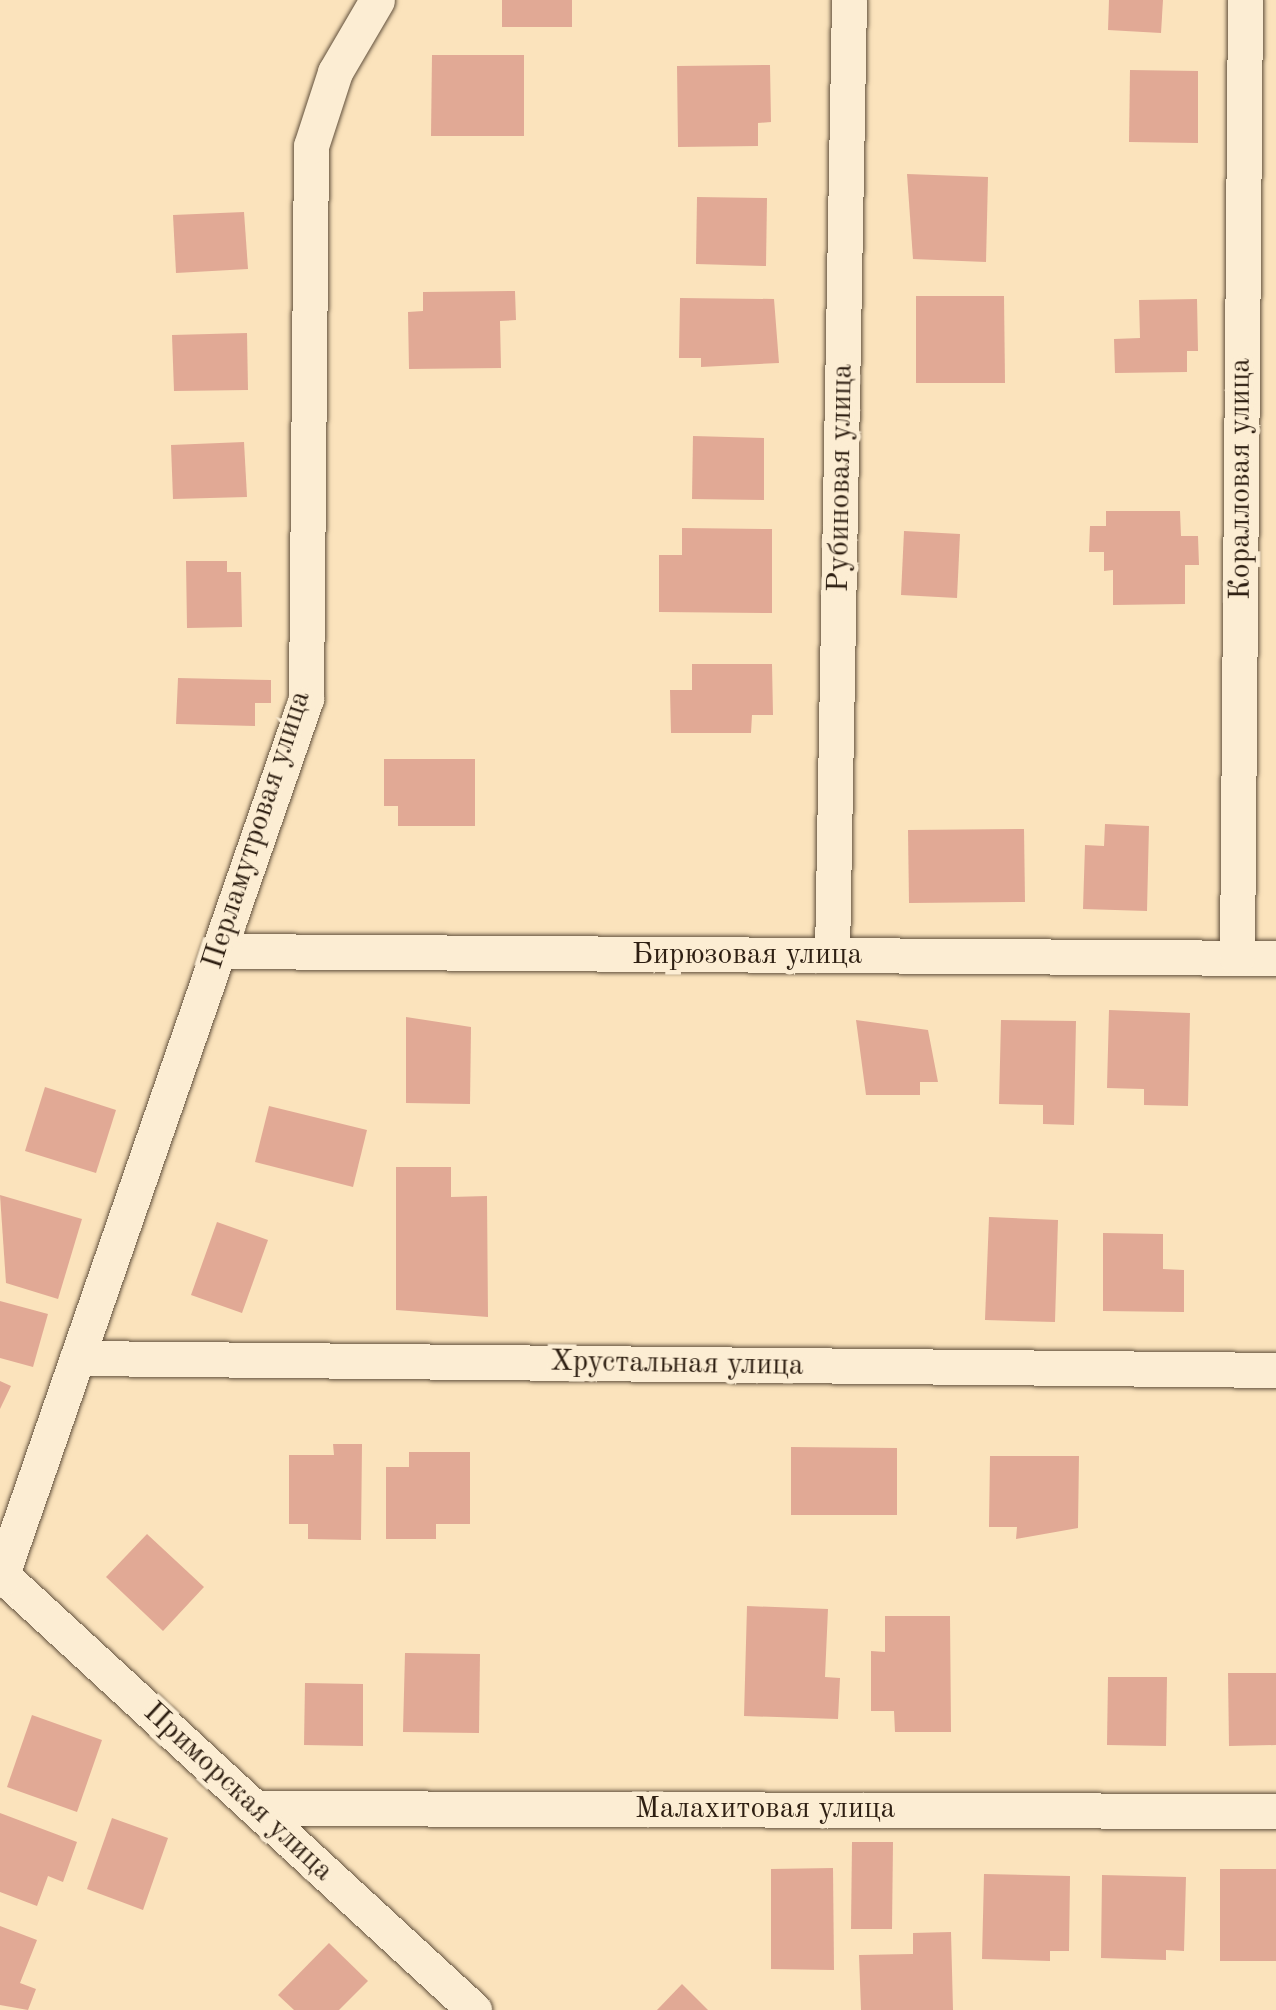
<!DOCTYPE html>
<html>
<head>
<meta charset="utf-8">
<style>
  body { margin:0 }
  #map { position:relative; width:1276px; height:2010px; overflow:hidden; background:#fbe3bc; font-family:"Old Standard TT",serif }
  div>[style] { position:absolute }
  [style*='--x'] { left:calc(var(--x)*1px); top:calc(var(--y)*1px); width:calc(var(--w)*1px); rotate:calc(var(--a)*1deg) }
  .building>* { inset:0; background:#e1a995 }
  .roads { filter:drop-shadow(0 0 2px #61503c) drop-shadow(0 0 2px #61503c) }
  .street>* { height:35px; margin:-17.5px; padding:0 17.5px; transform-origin:17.5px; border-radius:17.5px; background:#fcedd3 }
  span { translate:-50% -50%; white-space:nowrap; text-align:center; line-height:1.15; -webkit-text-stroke:9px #fcedd3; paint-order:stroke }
  .street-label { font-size:30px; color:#2e1f12 }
</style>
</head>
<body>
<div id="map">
  <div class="building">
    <i style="clip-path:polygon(502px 0,572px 0,572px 27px,502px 27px)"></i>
    <i style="clip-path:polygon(1109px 0,1163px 0,1161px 33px,1108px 30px)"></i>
    <i style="clip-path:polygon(432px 55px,524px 55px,524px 136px,431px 136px)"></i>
    <i style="clip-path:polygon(770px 65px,771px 122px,758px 123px,758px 146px,678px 147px,677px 66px)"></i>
    <i style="clip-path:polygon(1130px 70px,1198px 71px,1198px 143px,1129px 142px)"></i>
    <i style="clip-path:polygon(907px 174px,988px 177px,986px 262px,913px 259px)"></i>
    <i style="clip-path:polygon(697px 197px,767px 198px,766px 266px,696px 264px)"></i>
    <i style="clip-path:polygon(244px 212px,248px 269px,176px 273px,173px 215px)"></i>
    <i style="clip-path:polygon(515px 291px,516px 320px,500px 321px,501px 368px,409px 369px,408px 312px,423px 311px,423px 292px)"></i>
    <i style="clip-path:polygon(916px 296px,1004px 296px,1005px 383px,916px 383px)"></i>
    <i style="clip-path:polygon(680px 298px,774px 299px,779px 363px,701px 367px,701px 358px,679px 358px)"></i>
    <i style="clip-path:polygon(1197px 299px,1198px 351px,1187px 351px,1187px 372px,1115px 373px,1114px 339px,1140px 338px,1139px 300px)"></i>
    <i style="clip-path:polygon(247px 333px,248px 390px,174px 391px,172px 335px)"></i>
    <i style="clip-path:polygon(693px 436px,764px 438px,764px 500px,692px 499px)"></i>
    <i style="clip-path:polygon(244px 442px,247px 497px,173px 499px,171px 445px)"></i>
    <i style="clip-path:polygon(1106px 511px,1180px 511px,1181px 536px,1198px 536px,1199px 565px,1185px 565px,1185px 604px,1113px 605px,1113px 570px,1104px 571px,1104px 552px,1089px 552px,1090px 526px,1106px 526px)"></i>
    <i style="clip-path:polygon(682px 528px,772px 529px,772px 613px,659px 612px,659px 555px,682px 555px)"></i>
    <i style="clip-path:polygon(904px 531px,960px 534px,957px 598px,901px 595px)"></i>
    <i style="clip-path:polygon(186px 561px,227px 561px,227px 572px,241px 572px,242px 627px,187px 628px)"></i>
    <i style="clip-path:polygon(692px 664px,772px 664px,773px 715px,752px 715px,751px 733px,671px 733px,670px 690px,692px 690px)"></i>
    <i style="clip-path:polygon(178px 678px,271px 680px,271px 703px,255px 703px,255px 726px,176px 724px)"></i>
    <i style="clip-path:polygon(384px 759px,475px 759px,475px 826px,398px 826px,398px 806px,384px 806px)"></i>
    <i style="clip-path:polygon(1105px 824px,1149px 826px,1147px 911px,1083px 909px,1085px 845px,1104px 846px)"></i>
    <i style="clip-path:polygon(1024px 829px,1025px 902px,909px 903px,908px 830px)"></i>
    <i style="clip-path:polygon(1109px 1010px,1190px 1013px,1188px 1106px,1144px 1105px,1144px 1089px,1107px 1088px)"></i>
    <i style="clip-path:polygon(406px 1017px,471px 1027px,470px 1104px,406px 1103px)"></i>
    <i style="clip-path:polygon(856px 1020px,928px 1030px,938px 1082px,920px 1082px,920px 1095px,866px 1095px)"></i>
    <i style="clip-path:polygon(1001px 1020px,1076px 1021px,1074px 1125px,1043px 1124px,1043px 1105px,999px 1104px)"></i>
    <i style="clip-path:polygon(45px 1087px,116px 1110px,96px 1173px,25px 1151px)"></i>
    <i style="clip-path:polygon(269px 1106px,367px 1130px,353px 1187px,255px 1162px)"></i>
    <i style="clip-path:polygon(396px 1167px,451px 1167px,451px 1197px,487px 1196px,488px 1317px,396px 1310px)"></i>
    <i style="clip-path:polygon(0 1195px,82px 1219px,58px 1299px,6px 1283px)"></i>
    <i style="clip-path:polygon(989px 1217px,1058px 1220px,1055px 1322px,985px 1320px)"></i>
    <i style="clip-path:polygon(217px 1222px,268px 1240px,242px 1313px,191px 1295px)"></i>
    <i style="clip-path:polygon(1103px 1233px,1163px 1234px,1163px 1269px,1184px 1270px,1184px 1312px,1103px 1311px)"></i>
    <i style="clip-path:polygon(0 1301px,48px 1314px,33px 1367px,0 1358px)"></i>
    <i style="clip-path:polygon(0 1381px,11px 1386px,0 1409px)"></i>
    <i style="clip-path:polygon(333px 1444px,362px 1444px,361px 1540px,308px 1539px,308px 1524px,289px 1524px,289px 1455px,334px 1455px)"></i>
    <i style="clip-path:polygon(791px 1447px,897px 1448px,897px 1515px,791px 1515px)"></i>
    <i style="clip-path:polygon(409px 1452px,470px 1452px,470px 1524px,436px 1524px,436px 1539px,386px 1539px,386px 1467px,409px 1467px)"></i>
    <i style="clip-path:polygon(990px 1456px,1079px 1456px,1078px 1528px,1016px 1539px,1017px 1527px,989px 1527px)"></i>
    <i style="clip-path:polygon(147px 1534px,204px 1587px,163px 1631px,106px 1577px)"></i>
    <i style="clip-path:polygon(747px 1606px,828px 1609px,825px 1677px,840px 1678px,838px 1719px,744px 1716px)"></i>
    <i style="clip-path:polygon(885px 1616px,950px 1616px,951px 1732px,895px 1732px,894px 1711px,871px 1711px,871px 1651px,885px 1652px)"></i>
    <i style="clip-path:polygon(405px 1653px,480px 1654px,479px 1733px,403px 1732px)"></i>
    <i style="clip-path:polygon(1228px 1673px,1276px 1673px,1276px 1745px,1229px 1746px)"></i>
    <i style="clip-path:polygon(1108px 1677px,1167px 1677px,1166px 1746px,1107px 1745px)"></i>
    <i style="clip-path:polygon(305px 1683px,363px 1684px,363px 1746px,304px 1745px)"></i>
    <i style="clip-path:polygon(32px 1715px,102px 1740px,77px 1812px,7px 1787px)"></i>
    <i style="clip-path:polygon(0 1813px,77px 1842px,63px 1882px,48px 1876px,37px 1906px,0 1892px)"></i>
    <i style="clip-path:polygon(112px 1818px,168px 1838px,143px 1910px,87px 1889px)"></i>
    <i style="clip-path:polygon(852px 1842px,893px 1842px,892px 1929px,851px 1929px)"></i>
    <i style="clip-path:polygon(833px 1868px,834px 1970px,771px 1969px,771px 1869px)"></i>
    <i style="clip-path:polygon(1220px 1869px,1276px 1869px,1276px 1961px,1220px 1961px)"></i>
    <i style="clip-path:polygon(984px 1874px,1070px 1876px,1069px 1951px,1050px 1951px,1050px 1961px,982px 1959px)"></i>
    <i style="clip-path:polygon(1102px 1875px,1186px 1877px,1184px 1951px,1166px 1950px,1166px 1960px,1101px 1958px)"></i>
    <i style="clip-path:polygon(0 1926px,37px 1940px,20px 1983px,36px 1989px,28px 2010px,0 2005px)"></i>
    <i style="clip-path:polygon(951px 1932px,953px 2010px,861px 2010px,859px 1955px,913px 1954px,913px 1933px)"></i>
    <i style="clip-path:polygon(329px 1943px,368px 1981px,339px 2010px,294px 2010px,278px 1995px)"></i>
    <i style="clip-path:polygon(682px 1984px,708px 2010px,657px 2010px)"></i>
  </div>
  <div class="roads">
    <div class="street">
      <i style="--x:219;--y:951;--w:1057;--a:0.38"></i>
      <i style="--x:832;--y:955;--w:955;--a:-88.98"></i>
      <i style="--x:1237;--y:957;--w:957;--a:-89.52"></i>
      <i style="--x:77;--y:1358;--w:1199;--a:0.57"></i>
      <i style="--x:2;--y:1575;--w:642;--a:42.66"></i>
      <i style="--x:0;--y:1580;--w:933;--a:-70.85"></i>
      <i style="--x:306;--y:699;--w:553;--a:-89.48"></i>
      <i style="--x:311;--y:146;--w:78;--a:-72"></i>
      <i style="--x:335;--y:72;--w:83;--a:-59.7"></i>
      <i style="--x:255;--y:1808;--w:1021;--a:0.17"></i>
    </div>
  </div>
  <div class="street-label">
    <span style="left:841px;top:478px;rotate:-89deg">Рубиновая улица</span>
    <span style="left:1241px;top:479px;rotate:-90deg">Коралловая улица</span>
    <span style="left:257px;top:830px;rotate:-72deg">Перламутровая улица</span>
    <span style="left:747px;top:955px">Бирюзовая улица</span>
    <span style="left:677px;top:1364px;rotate:1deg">Хрустальная улица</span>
    <span style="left:238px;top:1792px;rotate:43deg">Приморская улица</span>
    <span style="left:765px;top:1809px">Малахитовая улица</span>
  </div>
</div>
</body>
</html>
